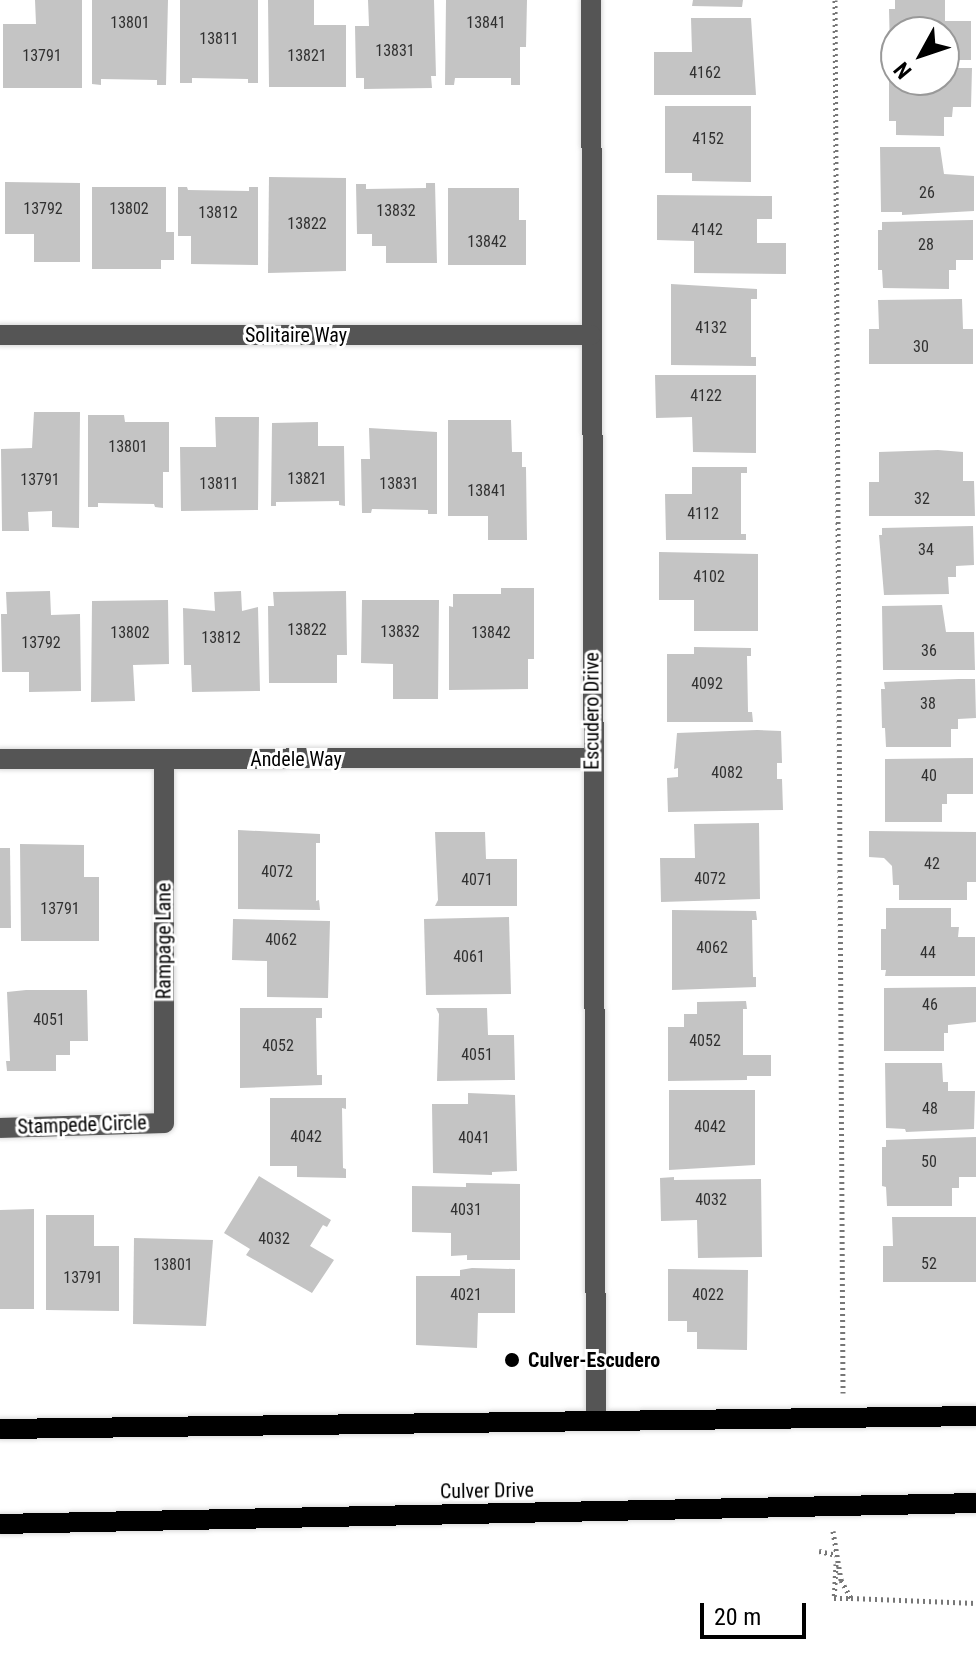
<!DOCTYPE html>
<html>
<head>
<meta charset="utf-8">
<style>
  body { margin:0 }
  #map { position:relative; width:976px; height:1655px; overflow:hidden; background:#fff; font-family:"Roboto Condensed",sans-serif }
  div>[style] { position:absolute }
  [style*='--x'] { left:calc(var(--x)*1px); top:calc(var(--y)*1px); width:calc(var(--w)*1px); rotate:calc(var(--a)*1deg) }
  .building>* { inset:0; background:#c4c4c4 }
  .path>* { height:5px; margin-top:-2.5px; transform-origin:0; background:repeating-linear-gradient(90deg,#777 0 2px,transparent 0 6px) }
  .roads { filter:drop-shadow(0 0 2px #dbdbdb) drop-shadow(0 0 2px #dbdbdb) }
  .minor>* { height:20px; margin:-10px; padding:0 10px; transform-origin:10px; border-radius:10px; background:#555 }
  .major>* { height:20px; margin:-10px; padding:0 10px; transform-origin:10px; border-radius:10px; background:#000 }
  .dots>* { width:22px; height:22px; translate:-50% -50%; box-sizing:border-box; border:4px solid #fff; border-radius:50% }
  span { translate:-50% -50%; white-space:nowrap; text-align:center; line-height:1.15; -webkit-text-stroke:6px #fff; paint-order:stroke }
  .number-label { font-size:16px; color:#313131 }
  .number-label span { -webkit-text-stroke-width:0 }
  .street-label { font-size:20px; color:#000 }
  .poi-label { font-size:20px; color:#000; font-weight:700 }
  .left { translate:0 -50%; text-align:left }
  .north { position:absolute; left:880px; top:16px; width:80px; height:80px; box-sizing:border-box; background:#fff; border:2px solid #999; border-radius:50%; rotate:230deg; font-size:22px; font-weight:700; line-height:32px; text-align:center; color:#000 }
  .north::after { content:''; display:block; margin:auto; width:28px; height:36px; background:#000; clip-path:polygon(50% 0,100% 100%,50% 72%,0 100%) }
  .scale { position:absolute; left:700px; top:1603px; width:106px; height:36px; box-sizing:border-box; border:4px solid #000; border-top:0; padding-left:10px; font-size:24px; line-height:28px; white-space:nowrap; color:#000; -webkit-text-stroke:6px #fff; paint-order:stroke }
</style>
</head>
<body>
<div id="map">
  <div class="building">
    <i style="clip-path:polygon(35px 0,82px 0,82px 88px,3px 88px,3px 24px,36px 24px)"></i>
    <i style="clip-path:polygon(92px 0,168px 0,166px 85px,157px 85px,157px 80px,101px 79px,101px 85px,92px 84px)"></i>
    <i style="clip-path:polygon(180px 0,258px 0,258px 83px,248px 83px,248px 79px,192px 78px,192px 83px,180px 83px)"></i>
    <i style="clip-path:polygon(268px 0,314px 0,314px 25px,346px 25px,346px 87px,269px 87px)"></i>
    <i style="clip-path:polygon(368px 0,434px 0,436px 76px,431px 76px,432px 88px,364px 89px,364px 78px,356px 78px,355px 26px,369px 26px)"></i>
    <i style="clip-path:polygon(446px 0,527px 0,526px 47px,520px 47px,520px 85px,511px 85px,511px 78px,455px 78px,454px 85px,445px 85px)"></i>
    <i style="clip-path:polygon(693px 0,743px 0,742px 7px,692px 6px)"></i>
    <i style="clip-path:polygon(895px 0,945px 0,945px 21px,971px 21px,971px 60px,944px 60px,944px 32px,896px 32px,896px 52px,890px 52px,889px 9px,895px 9px)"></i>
    <i style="clip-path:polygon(691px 18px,751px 18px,756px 95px,654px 95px,654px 52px,692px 52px)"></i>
    <i style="clip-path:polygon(947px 68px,972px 68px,971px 107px,953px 107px,952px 117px,944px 117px,944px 136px,896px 135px,896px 121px,889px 121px,889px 78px,944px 80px)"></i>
    <i style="clip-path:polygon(665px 106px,751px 106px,751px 182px,692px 181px,692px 173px,665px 173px)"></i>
    <i style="clip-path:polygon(880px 147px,940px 147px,944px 174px,974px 176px,974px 211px,902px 215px,902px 212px,881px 212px)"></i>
    <i style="clip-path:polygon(269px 177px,346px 178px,346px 271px,268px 273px)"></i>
    <i style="clip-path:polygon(5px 182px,80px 183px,80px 262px,34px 262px,34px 234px,5px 234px)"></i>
    <i style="clip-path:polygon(426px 183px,435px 183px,437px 263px,386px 263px,386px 246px,372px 246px,372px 234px,357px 234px,356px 184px,366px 184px,366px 189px,426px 188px)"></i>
    <i style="clip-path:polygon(92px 187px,166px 187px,166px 232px,174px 232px,174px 260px,161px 260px,161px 269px,92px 269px)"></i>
    <i style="clip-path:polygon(178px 187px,187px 187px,188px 190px,249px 191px,249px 187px,258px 187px,258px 265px,191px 264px,191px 236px,178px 236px)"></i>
    <i style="clip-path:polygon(448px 188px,519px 188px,519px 220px,526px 220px,526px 265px,448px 265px)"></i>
    <i style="clip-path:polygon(657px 195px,772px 196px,772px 219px,757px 219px,757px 243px,786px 243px,786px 274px,694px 273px,694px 241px,657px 240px)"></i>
    <i style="clip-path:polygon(973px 220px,973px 260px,956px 260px,956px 270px,949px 270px,949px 289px,883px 288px,882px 270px,878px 270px,878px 230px,882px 230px,882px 222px)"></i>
    <i style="clip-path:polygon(671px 284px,757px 289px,757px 299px,751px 299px,751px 357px,756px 357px,756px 366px,671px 365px)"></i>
    <i style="clip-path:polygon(962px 299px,963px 329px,973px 329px,973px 364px,869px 364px,869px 329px,879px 329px,878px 300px)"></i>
    <i style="clip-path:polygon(655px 375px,756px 375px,756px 453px,693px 452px,692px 417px,656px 418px)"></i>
    <i style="clip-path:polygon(34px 412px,80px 412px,79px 528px,52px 527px,52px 511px,28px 512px,29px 531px,2px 531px,1px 449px,32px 448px)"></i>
    <i style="clip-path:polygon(88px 415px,124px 415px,125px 422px,169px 422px,169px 472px,163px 472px,163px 508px,155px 507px,154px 504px,98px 503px,98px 507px,88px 507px)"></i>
    <i style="clip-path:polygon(215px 417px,259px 417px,258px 510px,181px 511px,180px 447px,216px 447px)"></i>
    <i style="clip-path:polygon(448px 420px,511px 420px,512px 452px,522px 452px,522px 467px,526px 467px,527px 540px,488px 540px,488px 516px,448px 516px)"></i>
    <i style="clip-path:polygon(318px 422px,318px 446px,344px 446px,345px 506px,339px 505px,339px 501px,276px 502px,276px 506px,271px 506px,272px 423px)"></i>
    <i style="clip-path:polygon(369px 428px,437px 432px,437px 514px,428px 514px,428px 510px,372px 509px,371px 513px,362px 513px,361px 459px,370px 459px)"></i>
    <i style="clip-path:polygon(938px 450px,963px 452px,963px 481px,974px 481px,975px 516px,869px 516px,869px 482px,879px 482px,879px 452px)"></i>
    <i style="clip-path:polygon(692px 467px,747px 467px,747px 473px,741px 473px,741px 534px,746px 534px,746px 540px,666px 540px,665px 494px,692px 494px)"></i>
    <i style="clip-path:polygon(973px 526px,974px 565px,956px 566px,956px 577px,948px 577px,949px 594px,884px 595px,879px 535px,882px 535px,882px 528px)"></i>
    <i style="clip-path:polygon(659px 552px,758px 554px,758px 631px,694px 631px,694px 600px,659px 600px)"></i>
    <i style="clip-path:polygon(501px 588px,534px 588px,534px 659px,528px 659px,528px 689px,449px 690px,449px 606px,453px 607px,453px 594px,501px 594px)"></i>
    <i style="clip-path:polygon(50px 591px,51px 615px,80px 614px,81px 691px,29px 692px,29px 672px,2px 672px,1px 614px,7px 614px,6px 592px)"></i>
    <i style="clip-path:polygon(241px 591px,242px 611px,258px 607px,260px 691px,192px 692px,191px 665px,184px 665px,183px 608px,215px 611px,214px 592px)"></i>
    <i style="clip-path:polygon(346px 591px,347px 655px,337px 655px,337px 683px,269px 683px,268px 606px,274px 606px,273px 592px)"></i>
    <i style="clip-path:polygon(168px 600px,169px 664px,133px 665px,135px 701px,91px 702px,92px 601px)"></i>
    <i style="clip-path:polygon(362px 600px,439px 600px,438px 699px,393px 699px,393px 664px,361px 663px)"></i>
    <i style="clip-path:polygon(942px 605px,946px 632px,974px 632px,975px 670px,883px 670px,882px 606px)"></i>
    <i style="clip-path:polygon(694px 647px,751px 648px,751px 656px,747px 656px,748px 712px,752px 712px,753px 722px,667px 722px,667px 654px,694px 654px)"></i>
    <i style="clip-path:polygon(959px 679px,975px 679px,976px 718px,958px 719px,958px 729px,951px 729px,951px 747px,886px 747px,885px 728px,882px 728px,881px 689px,885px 689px,884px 682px)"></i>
    <i style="clip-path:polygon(757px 730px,781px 731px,782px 763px,777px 763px,777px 779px,782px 779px,783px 810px,668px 812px,667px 778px,678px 777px,678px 768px,674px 769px,677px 733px)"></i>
    <i style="clip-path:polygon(973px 758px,973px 794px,947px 794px,947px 804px,942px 804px,942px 822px,885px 822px,885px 759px)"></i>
    <i style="clip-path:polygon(759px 823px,760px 899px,661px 902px,660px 858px,695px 858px,694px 824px)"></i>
    <i style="clip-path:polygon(238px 830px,320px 834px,320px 843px,316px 843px,316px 901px,319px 900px,320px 910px,238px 909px)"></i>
    <i style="clip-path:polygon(869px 831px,976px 832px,976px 882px,967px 882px,967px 900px,899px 900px,899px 885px,893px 885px,892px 866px,884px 858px,869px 857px)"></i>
    <i style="clip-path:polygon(435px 832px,485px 832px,486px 859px,517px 859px,517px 906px,435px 906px,438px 900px)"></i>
    <i style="clip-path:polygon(20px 844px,84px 845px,84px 877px,99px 877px,99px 941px,21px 941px)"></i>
    <i style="clip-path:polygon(0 848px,10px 848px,11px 928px,0 928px)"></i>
    <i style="clip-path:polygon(886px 908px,951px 908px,951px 927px,959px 927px,958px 937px,975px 937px,975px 976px,885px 976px,886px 970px,881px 970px,881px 929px,886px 929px)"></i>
    <i style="clip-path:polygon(672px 910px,756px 911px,757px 920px,752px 920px,753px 977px,756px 977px,756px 987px,672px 990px)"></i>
    <i style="clip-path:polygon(509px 917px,511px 994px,426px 995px,424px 919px)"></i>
    <i style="clip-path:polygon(233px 919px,330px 921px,328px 998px,267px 997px,267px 961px,232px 960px)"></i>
    <i style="clip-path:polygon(976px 987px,976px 1022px,948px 1025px,948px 1033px,944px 1033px,944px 1051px,884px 1051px,884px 988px)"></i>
    <i style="clip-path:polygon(26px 990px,87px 990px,88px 1041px,70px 1041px,70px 1055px,56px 1055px,56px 1071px,7px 1071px,6px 1061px,10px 1061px,7px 992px)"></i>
    <i style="clip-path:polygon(746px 1001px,747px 1009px,743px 1009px,743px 1055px,771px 1055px,771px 1076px,747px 1076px,747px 1080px,668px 1081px,668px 1027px,684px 1027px,684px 1014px,697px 1014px,697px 1002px)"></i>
    <i style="clip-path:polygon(240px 1008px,322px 1008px,322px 1018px,316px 1018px,317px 1075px,322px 1075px,322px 1085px,240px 1088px)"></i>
    <i style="clip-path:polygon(436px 1008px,487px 1008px,488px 1035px,514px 1035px,515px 1080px,437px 1081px,439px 1014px)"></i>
    <i style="clip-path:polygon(885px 1063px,942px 1063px,943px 1082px,948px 1082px,948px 1091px,975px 1091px,974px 1129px,906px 1132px,905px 1129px,886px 1128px)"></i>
    <i style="clip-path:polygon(669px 1090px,755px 1090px,755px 1165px,669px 1170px)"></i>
    <i style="clip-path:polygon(468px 1093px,515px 1095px,517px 1171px,492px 1172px,492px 1175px,433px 1173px,432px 1104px,468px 1104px)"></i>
    <i style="clip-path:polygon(270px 1098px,346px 1098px,346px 1109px,342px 1108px,343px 1168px,346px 1169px,346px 1178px,297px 1177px,297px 1166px,270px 1166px)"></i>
    <i style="clip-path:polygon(976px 1137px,976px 1177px,959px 1177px,959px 1188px,952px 1188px,952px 1206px,887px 1206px,886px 1187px,882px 1186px,882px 1147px,886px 1147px,886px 1140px)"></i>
    <i style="clip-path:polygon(259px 1176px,331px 1220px,327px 1227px,323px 1225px,310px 1246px,334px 1260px,312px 1293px,246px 1255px,250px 1249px,224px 1233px)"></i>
    <i style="clip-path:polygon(674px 1177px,674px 1180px,761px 1179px,762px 1257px,698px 1258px,697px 1220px,661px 1221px,660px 1178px)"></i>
    <i style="clip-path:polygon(466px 1183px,520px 1184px,520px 1260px,467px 1260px,467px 1255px,451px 1256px,451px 1233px,412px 1232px,412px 1186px,466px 1187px)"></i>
    <i style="clip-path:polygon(34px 1209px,34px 1309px,0 1309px,0 1210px)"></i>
    <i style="clip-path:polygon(46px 1215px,94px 1215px,94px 1246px,119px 1246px,119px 1311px,46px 1310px)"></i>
    <i style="clip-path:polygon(892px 1217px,976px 1217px,976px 1282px,883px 1282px,883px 1246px,893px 1246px)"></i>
    <i style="clip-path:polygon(134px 1238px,213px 1240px,206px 1326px,133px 1324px)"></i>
    <i style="clip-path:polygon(472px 1268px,515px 1269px,515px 1313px,478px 1313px,477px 1348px,416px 1345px,416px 1276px,460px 1276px,460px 1270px)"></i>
    <i style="clip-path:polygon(668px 1269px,748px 1270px,747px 1350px,697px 1349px,697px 1332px,687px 1332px,687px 1321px,668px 1321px)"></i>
  </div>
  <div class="path">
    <i style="--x:835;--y:0;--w:1393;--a:89.67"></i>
    <i style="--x:833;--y:1531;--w:50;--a:80.7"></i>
    <i style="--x:841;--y:1580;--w:21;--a:61"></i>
    <i style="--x:851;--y:1598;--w:125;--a:2.3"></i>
    <i style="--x:819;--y:1551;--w:18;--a:13"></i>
    <i style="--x:836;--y:1564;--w:34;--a:93"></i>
    <i style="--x:834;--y:1598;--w:17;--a:0"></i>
  </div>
  <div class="roads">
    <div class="minor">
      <i style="--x:591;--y:0;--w:1421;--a:89.8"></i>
      <i style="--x:0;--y:335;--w:591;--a:0"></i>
      <i style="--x:0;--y:759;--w:592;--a:-0.1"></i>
      <i style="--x:0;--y:1128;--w:164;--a:-1.7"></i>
      <i style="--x:164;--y:1123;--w:364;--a:-90"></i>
    </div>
    <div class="major">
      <i style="--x:0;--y:1429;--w:976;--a:-0.76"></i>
      <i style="--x:0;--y:1524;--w:976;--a:-1.23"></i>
    </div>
  </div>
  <div class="dots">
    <i style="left:512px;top:1360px;background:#000"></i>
  </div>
  <div class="number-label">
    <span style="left:130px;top:23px">13801</span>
    <span style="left:486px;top:23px">13841</span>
    <span style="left:219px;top:39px">13811</span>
    <span style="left:395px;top:51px">13831</span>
    <span style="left:42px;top:56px">13791</span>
    <span style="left:307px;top:56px">13821</span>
    <span style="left:705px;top:73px">4162</span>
    <span style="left:708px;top:139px">4152</span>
    <span style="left:927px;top:193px">26</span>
    <span style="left:43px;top:209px">13792</span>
    <span style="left:129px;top:209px">13802</span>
    <span style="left:396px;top:211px">13832</span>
    <span style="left:218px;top:213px">13812</span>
    <span style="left:307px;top:224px">13822</span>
    <span style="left:707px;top:230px">4142</span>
    <span style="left:487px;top:242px">13842</span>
    <span style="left:926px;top:245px">28</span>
    <span style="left:711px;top:328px">4132</span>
    <span style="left:921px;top:347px">30</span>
    <span style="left:706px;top:396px">4122</span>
    <span style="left:128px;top:447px">13801</span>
    <span style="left:307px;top:479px">13821</span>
    <span style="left:40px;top:480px">13791</span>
    <span style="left:219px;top:484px">13811</span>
    <span style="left:399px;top:484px">13831</span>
    <span style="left:487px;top:491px">13841</span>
    <span style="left:922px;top:499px">32</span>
    <span style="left:703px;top:514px">4112</span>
    <span style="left:926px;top:550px">34</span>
    <span style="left:709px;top:577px">4102</span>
    <span style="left:307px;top:630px">13822</span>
    <span style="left:400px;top:632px">13832</span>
    <span style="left:130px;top:633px">13802</span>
    <span style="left:491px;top:633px">13842</span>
    <span style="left:221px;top:638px">13812</span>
    <span style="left:41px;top:643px">13792</span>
    <span style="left:929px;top:651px">36</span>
    <span style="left:707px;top:684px">4092</span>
    <span style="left:928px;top:704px">38</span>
    <span style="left:727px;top:773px">4082</span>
    <span style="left:929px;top:776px">40</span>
    <span style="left:932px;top:864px">42</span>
    <span style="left:277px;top:872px">4072</span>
    <span style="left:710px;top:879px">4072</span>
    <span style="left:477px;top:880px">4071</span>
    <span style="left:60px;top:909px">13791</span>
    <span style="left:281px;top:940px">4062</span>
    <span style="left:712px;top:948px">4062</span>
    <span style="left:928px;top:953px">44</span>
    <span style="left:469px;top:957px">4061</span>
    <span style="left:930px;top:1005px">46</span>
    <span style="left:49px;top:1020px">4051</span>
    <span style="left:705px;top:1041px">4052</span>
    <span style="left:278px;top:1046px">4052</span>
    <span style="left:477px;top:1055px">4051</span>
    <span style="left:930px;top:1109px">48</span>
    <span style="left:710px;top:1127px">4042</span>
    <span style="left:306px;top:1137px">4042</span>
    <span style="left:474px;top:1138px">4041</span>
    <span style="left:929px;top:1162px">50</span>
    <span style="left:711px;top:1200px">4032</span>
    <span style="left:466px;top:1210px">4031</span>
    <span style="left:274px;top:1239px">4032</span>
    <span style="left:929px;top:1264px">52</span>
    <span style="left:173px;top:1265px">13801</span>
    <span style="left:83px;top:1278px">13791</span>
    <span style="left:466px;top:1295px">4021</span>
    <span style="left:708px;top:1295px">4022</span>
  </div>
  <div class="street-label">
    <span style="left:296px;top:335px">Solitaire Way</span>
    <span style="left:592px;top:711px;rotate:-90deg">Escudero Drive</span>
    <span style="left:296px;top:759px">Andele Way</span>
    <span style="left:164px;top:941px;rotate:-90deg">Rampage Lane</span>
    <span style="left:82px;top:1125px;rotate:-2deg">Stampede Circle</span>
    <span style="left:487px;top:1491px;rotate:-1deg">Culver Drive</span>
  </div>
  <div class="poi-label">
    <span class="left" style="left:528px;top:1360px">Culver-Escudero</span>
  </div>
  <div class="north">N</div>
  <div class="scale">20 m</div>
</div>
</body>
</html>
